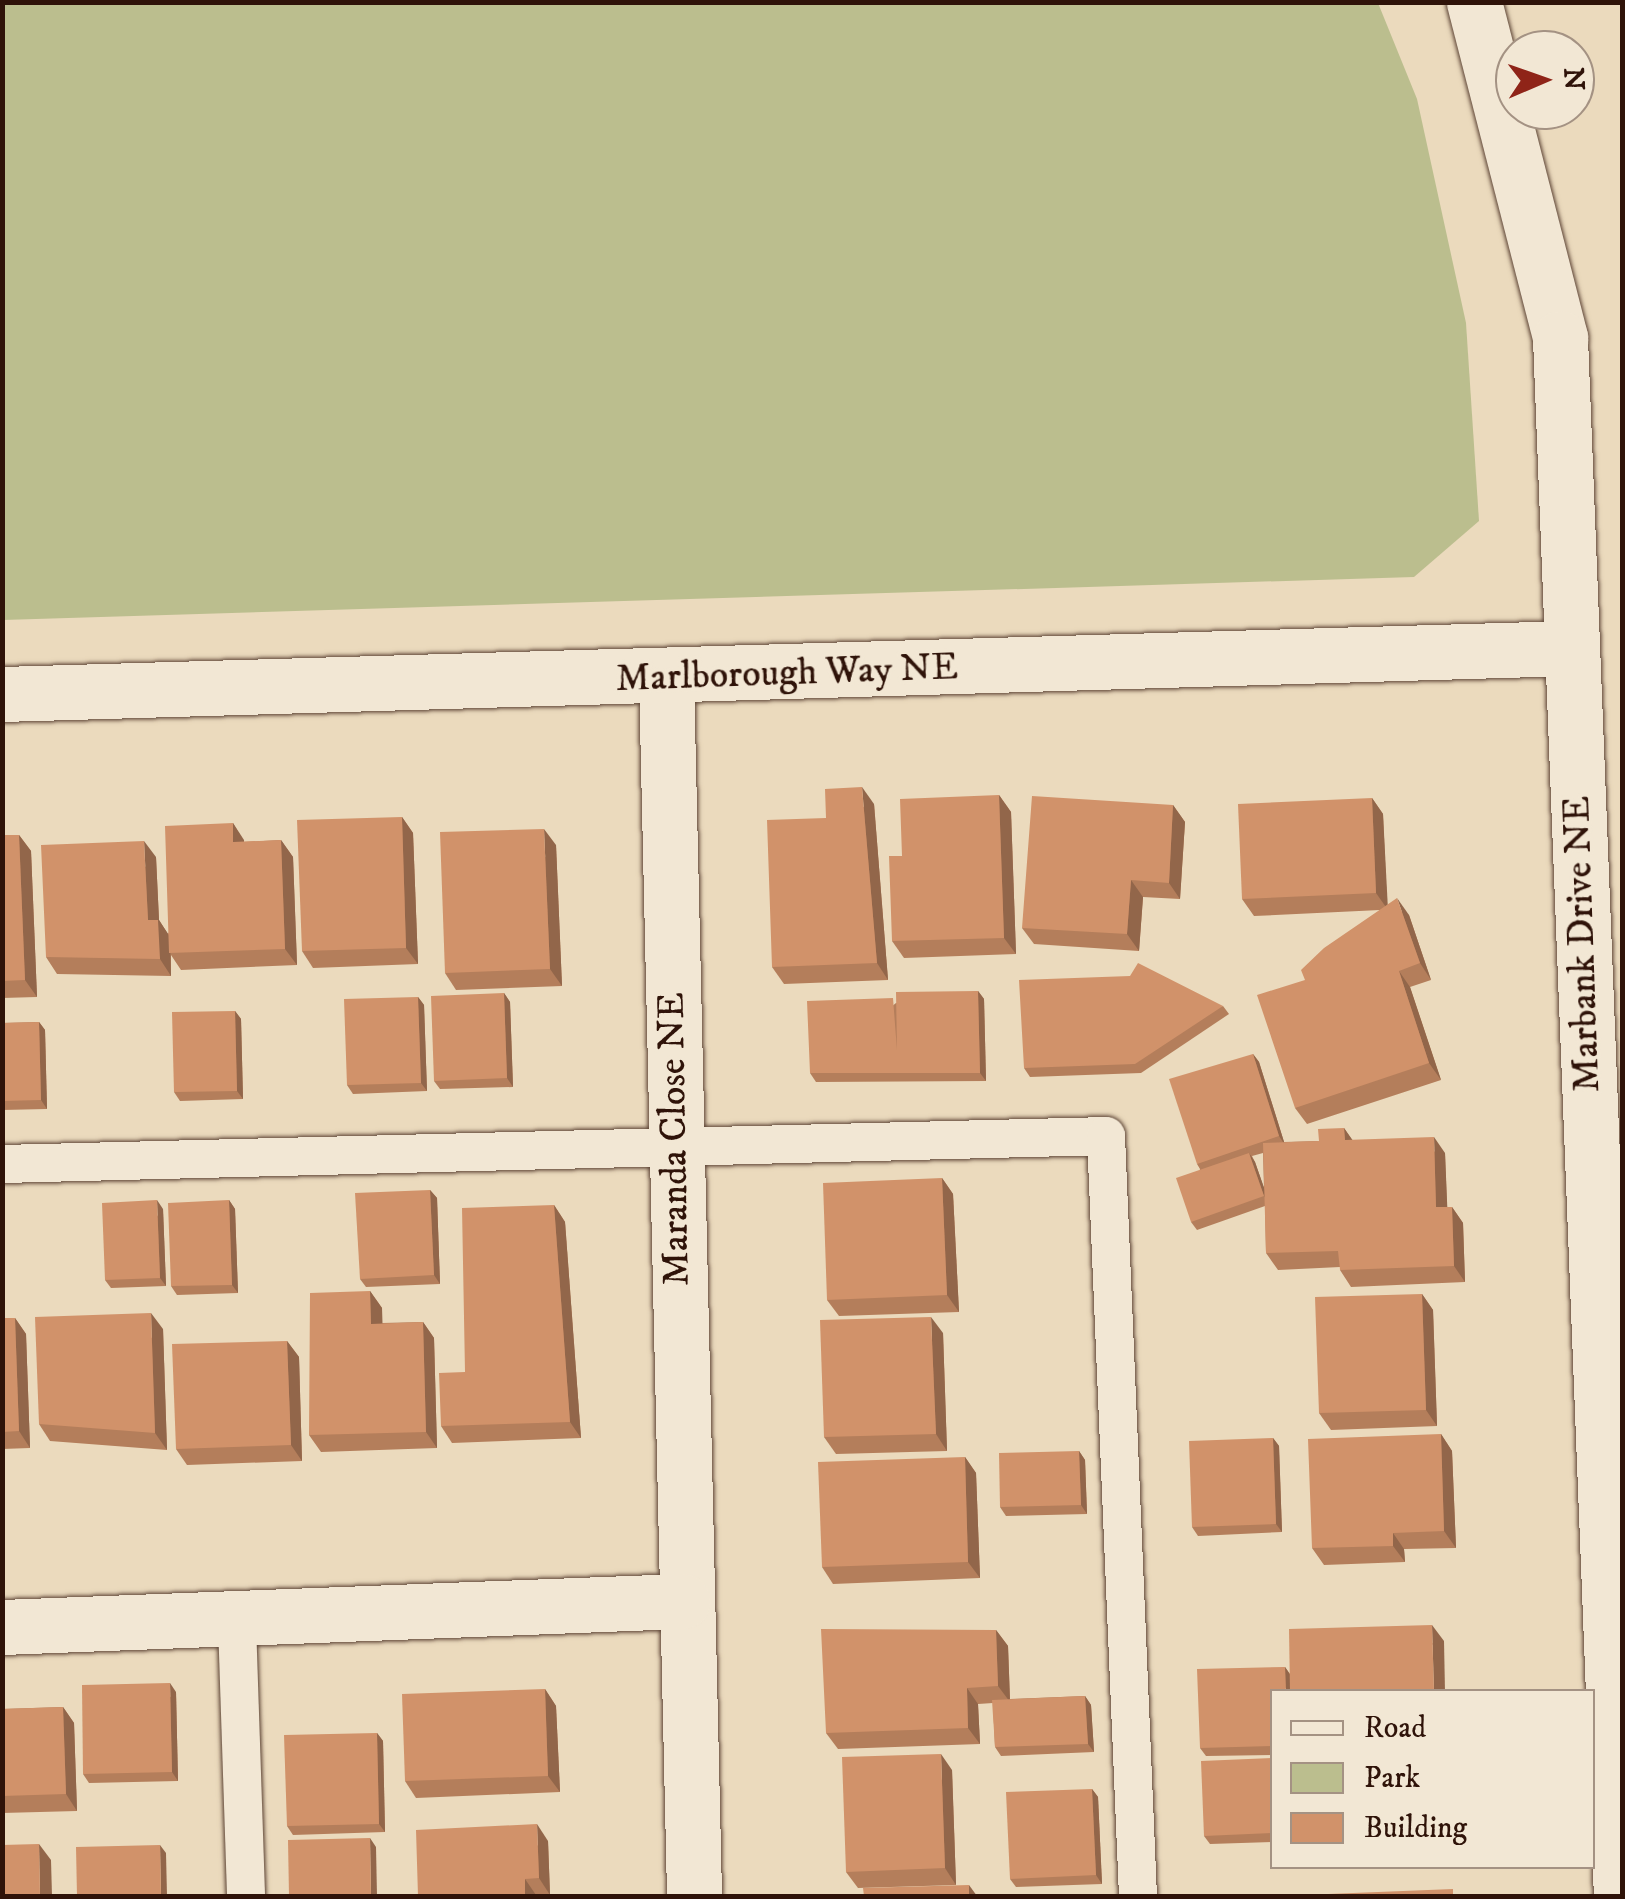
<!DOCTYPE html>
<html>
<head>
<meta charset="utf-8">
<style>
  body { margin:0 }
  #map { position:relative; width:1625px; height:1899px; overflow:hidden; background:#ebdabd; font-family:"IM FELL DW Pica",serif }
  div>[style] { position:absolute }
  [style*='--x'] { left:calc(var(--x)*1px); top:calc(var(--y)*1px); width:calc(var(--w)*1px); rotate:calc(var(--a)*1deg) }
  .green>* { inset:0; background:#bbbe8e }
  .roads { filter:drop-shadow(0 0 2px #5e4536) drop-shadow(0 0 2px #5e4536) }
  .service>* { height:38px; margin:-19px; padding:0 19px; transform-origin:19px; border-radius:19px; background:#f2e7d4 }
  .minor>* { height:55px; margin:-27.5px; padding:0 27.5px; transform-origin:27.5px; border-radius:27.5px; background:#f2e7d4 }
  .tertiary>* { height:55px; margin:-27.5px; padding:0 27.5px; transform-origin:27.5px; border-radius:27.5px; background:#f2e7d4 }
  .wall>* { inset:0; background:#b47e5b }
  .shaded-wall>* { inset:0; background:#92664a }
  .building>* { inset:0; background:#d1926a }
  span { translate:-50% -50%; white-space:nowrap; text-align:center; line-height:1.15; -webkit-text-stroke:8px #f2e7d4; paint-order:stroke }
  .street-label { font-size:38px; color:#2f1309 }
  .frame { position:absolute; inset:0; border:5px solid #2f1309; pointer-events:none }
  .legend { position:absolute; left:1270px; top:1689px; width:325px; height:180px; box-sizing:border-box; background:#f2e7d4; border:2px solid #a49283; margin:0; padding:12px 18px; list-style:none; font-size:30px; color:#2f1309 }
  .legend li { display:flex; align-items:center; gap:20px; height:50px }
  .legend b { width:50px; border:2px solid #a49283 }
  .north { position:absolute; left:1495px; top:30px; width:100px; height:100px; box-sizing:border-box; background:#f2e7d4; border:2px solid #a49283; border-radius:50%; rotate:88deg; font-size:28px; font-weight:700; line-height:40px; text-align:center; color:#2f1309 }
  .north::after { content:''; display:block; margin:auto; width:35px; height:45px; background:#8f2418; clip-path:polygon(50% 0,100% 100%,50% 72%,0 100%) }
</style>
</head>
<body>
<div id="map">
  <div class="green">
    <i style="clip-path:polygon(2px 3px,1378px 3px,1417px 99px,1466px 323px,1479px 521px,1414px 577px,3px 620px)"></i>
  </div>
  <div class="roads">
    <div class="service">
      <i style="--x:2;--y:1164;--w:1104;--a:-1.45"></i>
      <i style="--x:1106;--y:1136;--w:761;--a:87.59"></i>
      <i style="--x:237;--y:1623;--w:273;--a:88.1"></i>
    </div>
    <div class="minor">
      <i style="--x:666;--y:678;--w:1218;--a:88.68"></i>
      <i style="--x:2;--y:694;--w:1570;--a:-1.68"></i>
      <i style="--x:2;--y:1627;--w:681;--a:-2.19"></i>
    </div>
    <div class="tertiary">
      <i style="--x:1474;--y:2;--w:347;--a:75.6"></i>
      <i style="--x:1560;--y:338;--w:1559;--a:87.76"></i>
    </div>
  </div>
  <div class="wall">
    <i style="clip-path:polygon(999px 795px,1011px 812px,1016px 954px,904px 958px,892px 941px,902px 856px)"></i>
    <i style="clip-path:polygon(1372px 798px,1383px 814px,1387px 905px,1409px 915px,1431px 980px,1410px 987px,1441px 1080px,1307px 1124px,1295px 1108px,1380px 910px,1254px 916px,1242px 899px)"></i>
    <i style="clip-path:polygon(874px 804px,888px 980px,784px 984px,772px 967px,826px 818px)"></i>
    <i style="clip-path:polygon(1173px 805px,1185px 822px,1180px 899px,1143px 897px,1139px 951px,1034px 944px,1022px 928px)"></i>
    <i style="clip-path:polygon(402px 817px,413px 833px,418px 964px,313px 968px,302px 951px)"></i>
    <i style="clip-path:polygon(233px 823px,244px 842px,281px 840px,293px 857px,297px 965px,181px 970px,171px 955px,171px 976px,57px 974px,46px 957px,156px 857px,159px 920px,168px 934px)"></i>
    <i style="clip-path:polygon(2px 835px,19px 835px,31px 851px,37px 997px,2px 998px)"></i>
    <i style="clip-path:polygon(556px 845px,562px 986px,456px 990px,445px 973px)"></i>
    <i style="clip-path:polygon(978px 991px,984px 999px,986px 1081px,816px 1082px,810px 1073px,896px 1003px)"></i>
    <i style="clip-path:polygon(504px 993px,510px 1002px,513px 1087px,440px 1089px,434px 1081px)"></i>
    <i style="clip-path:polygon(418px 997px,424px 1005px,427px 1091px,353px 1094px,347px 1085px)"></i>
    <i style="clip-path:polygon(1223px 1006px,1229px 1014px,1141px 1073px,1030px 1077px,1024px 1068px)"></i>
    <i style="clip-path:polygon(235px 1011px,241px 1019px,243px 1099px,180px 1101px,174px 1092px)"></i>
    <i style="clip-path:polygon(39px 1022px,45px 1030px,47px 1109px,2px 1110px,2px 1023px)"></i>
    <i style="clip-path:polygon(evenodd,1253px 1054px,1259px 1062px,1284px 1142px,1319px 1141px,1344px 1128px,1352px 1140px,1445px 1153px,1447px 1207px,1452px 1207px,1463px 1223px,1465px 1282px,1351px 1287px,1340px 1270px,1340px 1267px,1278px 1270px,1266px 1253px,1265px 1206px,1197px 1230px,1191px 1222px,1200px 1169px,1197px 1164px,1253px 1054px,1263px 1153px,1264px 1188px,1255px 1162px,1252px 1156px,1263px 1153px)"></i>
    <i style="clip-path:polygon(942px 1178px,953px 1194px,959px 1312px,839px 1316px,827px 1300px)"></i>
    <i style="clip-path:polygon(430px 1190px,437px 1198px,440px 1284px,366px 1287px,360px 1279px)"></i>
    <i style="clip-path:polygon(229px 1200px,235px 1209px,238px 1293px,177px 1295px,171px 1286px)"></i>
    <i style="clip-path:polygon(554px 1205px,565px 1222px,581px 1438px,452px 1443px,441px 1426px,465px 1372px)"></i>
    <i style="clip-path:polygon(163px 1209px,166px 1286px,111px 1288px,105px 1280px)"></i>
    <i style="clip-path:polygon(370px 1291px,382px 1308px,382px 1323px,423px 1322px,434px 1338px,437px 1448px,321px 1452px,309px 1435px)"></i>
    <i style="clip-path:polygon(1422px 1294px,1433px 1310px,1437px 1426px,1331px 1430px,1319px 1413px)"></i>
    <i style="clip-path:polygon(2px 1318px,15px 1318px,26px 1334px,30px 1448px,2px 1449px)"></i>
    <i style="clip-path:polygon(163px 1329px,167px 1450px,50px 1441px,39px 1424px)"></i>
    <i style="clip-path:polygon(943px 1333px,947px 1451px,836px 1454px,824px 1437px)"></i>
    <i style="clip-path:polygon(287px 1341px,299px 1357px,302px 1461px,187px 1465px,176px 1449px)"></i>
    <i style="clip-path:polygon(1441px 1434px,1452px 1451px,1456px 1548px,1404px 1549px,1405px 1562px,1324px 1565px,1312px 1548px)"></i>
    <i style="clip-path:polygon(1273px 1438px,1279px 1446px,1282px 1532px,1198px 1536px,1192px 1527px)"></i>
    <i style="clip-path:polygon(1079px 1451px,1085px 1460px,1087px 1514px,1006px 1516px,1000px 1507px)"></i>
    <i style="clip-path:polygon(965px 1457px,976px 1473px,980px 1578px,833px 1584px,822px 1567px)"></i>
    <i style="clip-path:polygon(996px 1630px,1008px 1646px,1010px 1699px,1085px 1696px,1091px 1705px,1094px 1752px,1001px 1756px,995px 1747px,993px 1703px,978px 1704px,980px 1744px,838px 1749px,826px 1733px)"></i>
    <i style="clip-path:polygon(1444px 1641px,1272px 1692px,1272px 1755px,1206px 1756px,1200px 1748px,1285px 1667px,1290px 1674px)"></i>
    <i style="clip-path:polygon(545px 1689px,556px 1706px,560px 1792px,416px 1798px,405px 1781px)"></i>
    <i style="clip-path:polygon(176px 1692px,178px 1781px,89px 1783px,83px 1774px)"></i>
    <i style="clip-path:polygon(63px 1707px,74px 1723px,77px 1811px,2px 1813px,2px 1709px)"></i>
    <i style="clip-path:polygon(377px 1733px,383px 1741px,385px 1832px,293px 1835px,287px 1826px)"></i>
    <i style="clip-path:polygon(1272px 1758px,1272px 1842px,1210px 1844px,1204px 1836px)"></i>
    <i style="clip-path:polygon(952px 1770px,956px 1885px,858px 1888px,846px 1872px)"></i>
    <i style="clip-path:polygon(1092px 1789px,1098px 1797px,1102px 1884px,1016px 1887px,1010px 1879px)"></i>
    <i style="clip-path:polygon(548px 1841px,550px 1895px,536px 1895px,536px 1896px,418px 1896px)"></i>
  </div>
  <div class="shaded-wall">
    <i style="clip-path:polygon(862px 787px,874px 804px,888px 980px,877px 963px)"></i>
    <i style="clip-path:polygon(999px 795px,1011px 812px,1016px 954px,1004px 938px)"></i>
    <i style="clip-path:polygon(1372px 798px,1383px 814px,1388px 910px,1376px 893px)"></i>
    <i style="clip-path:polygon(1173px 805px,1185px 822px,1180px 899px,1169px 883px)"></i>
    <i style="clip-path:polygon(402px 817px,413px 833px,418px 964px,406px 948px)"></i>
    <i style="clip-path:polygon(233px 823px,244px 840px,245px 858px,233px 842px)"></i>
    <i style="clip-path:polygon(544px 829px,556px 845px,562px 986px,550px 969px)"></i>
    <i style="clip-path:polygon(19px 835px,31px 851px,37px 997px,25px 980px)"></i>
    <i style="clip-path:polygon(281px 840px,293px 857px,297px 965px,285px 949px)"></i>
    <i style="clip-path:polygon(144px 841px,156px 857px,159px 920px,170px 937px,171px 976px,160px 959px,148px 920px)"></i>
    <i style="clip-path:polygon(1131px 880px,1143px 897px,1139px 951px,1127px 934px)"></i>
    <i style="clip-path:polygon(1397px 898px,1409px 915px,1431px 980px,1420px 963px)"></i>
    <i style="clip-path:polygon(1399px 971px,1410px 987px,1441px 1080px,1429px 1063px)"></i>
    <i style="clip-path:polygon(978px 991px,984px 999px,986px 1081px,980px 1073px)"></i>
    <i style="clip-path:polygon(504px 993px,510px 1002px,513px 1087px,507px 1078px)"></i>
    <i style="clip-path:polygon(418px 997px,424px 1005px,427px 1091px,421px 1083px)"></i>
    <i style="clip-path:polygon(235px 1011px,241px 1019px,243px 1099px,237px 1091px)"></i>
    <i style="clip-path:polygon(39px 1022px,45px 1030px,47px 1109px,41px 1100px)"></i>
    <i style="clip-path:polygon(1253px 1054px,1259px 1062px,1285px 1145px,1279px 1136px)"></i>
    <i style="clip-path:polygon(1344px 1128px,1356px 1145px,1345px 1140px)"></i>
    <i style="clip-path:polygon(1434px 1137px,1445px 1153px,1448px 1224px,1436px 1207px)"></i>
    <i style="clip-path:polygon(1249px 1153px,1255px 1162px,1270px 1205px,1264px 1196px)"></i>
    <i style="clip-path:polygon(942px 1178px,953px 1194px,959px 1312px,947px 1295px)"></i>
    <i style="clip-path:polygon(430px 1190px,437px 1198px,440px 1284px,434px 1275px)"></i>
    <i style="clip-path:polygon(157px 1200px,163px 1209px,166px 1286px,160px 1278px)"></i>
    <i style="clip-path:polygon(229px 1200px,235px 1209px,238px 1293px,232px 1285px)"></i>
    <i style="clip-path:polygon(554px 1205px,565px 1222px,581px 1438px,570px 1422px)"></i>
    <i style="clip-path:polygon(1452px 1207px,1463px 1223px,1465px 1282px,1454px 1266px)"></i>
    <i style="clip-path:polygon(370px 1291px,382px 1308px,383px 1340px,371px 1324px)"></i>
    <i style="clip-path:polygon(1422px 1294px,1433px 1310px,1437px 1426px,1426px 1410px)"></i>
    <i style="clip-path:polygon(151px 1313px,163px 1329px,167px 1450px,155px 1433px)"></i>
    <i style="clip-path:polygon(931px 1317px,943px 1333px,947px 1451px,936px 1434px)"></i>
    <i style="clip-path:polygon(15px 1318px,26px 1334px,30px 1448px,19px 1431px)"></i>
    <i style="clip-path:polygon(423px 1322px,434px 1338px,437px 1448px,426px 1432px)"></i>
    <i style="clip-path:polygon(287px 1341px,299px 1357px,302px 1461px,291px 1445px)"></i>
    <i style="clip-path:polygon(1441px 1434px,1452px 1451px,1456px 1548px,1444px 1531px)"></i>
    <i style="clip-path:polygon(1273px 1438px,1279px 1446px,1282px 1532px,1276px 1524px)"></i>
    <i style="clip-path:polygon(1079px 1451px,1085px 1460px,1087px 1514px,1081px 1505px)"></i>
    <i style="clip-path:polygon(965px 1457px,976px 1473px,980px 1578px,968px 1562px)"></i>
    <i style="clip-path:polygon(1393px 1533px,1404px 1549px,1405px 1562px,1393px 1546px)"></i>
    <i style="clip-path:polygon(1432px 1625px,1444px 1641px,1445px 1692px,1434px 1692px)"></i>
    <i style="clip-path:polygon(996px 1630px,1008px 1646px,1010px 1702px,998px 1686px)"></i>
    <i style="clip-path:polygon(1285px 1667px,1291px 1676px,1292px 1692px,1286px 1692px)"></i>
    <i style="clip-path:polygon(170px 1683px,176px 1692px,178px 1781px,172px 1772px)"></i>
    <i style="clip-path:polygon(967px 1688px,978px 1704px,980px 1744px,968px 1728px)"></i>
    <i style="clip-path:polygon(545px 1689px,556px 1706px,560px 1792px,548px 1776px)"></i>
    <i style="clip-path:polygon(1085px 1696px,1091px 1705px,1094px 1752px,1088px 1744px)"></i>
    <i style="clip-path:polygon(63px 1707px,74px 1723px,77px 1811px,66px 1794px)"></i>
    <i style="clip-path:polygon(377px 1733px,383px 1741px,385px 1832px,379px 1824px)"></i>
    <i style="clip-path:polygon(941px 1754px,952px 1770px,956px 1885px,945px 1868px)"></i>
    <i style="clip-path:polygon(1092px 1789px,1098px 1797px,1102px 1884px,1096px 1875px)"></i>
    <i style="clip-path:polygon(537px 1824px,548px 1841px,550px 1895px,539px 1878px)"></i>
    <i style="clip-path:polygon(370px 1838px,376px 1847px,377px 1896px,371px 1896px)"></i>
    <i style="clip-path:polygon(39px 1844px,51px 1860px,52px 1896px,40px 1896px)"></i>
    <i style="clip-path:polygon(160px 1845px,166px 1853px,167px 1896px,161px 1896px)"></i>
    <i style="clip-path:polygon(525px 1879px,536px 1895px,536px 1896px,525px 1896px)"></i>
    <i style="clip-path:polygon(969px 1885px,977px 1896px,969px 1896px)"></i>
  </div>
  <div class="building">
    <i style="clip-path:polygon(862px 787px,877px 963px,772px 967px,767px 820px,826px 818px,825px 789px)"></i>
    <i style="clip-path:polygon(999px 795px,1004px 938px,892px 941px,889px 856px,902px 856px,900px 799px)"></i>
    <i style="clip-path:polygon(1032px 796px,1173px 805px,1169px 883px,1131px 880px,1127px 934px,1022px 928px)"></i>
    <i style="clip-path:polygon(1372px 798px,1376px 893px,1242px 899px,1238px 804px)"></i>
    <i style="clip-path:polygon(402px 817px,406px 948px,302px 951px,297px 820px)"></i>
    <i style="clip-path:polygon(233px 823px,233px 842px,281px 840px,285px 949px,169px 953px,165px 826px)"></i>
    <i style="clip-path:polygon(544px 829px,550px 969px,445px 973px,440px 832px)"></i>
    <i style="clip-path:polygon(2px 835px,19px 835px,25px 980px,2px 981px)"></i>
    <i style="clip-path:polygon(144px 841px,148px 920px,158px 920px,160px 959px,46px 957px,41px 845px)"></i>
    <i style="clip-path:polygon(1397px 898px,1420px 963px,1399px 971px,1429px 1063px,1295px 1108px,1257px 995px,1305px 980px,1301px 970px,1324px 948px)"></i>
    <i style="clip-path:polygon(1138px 963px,1223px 1006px,1135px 1064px,1024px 1068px,1019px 980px,1130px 976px)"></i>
    <i style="clip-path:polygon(978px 991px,980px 1073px,810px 1073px,807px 1001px,893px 998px,897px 1050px,896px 992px)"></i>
    <i style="clip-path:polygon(504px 993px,507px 1078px,434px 1081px,431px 996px)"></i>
    <i style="clip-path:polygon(418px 997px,421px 1083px,347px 1085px,344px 999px)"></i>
    <i style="clip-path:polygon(235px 1011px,237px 1091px,174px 1092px,172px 1012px)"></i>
    <i style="clip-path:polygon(39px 1022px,41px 1100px,2px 1101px,2px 1023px)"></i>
    <i style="clip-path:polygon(1253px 1054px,1279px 1136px,1197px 1164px,1169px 1079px)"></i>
    <i style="clip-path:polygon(1344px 1128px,1345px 1140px,1434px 1137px,1436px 1207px,1452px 1207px,1454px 1266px,1340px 1270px,1338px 1251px,1266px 1253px,1263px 1143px,1319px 1141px,1318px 1129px)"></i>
    <i style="clip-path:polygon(1249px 1153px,1264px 1196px,1191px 1222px,1176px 1178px)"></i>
    <i style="clip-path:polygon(942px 1178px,947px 1295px,827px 1300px,823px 1183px)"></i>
    <i style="clip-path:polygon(430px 1190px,434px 1275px,360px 1279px,355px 1193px)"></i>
    <i style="clip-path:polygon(157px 1200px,160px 1278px,105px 1280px,102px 1203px)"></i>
    <i style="clip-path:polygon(229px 1200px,232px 1285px,171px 1286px,168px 1203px)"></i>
    <i style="clip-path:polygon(554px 1205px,570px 1422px,441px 1426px,439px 1373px,465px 1372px,462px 1208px)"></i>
    <i style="clip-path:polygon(370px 1291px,371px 1324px,423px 1322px,426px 1432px,309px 1435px,310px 1293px)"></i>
    <i style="clip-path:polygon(1422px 1294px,1426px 1410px,1319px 1413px,1315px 1297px)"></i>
    <i style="clip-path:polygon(151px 1313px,155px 1433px,39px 1424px,35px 1317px)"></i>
    <i style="clip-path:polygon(931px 1317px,936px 1434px,824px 1437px,820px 1320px)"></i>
    <i style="clip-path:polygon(2px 1318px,15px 1318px,19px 1431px,2px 1432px)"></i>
    <i style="clip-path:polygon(287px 1341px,291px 1445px,176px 1449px,172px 1344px)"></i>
    <i style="clip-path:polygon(1441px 1434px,1444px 1531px,1393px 1533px,1393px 1546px,1312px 1548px,1308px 1439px)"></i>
    <i style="clip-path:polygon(1273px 1438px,1276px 1524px,1192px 1527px,1189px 1441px)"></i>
    <i style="clip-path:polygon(1079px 1451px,1081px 1505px,1000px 1507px,999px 1453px)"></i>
    <i style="clip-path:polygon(965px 1457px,968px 1562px,822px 1567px,818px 1462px)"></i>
    <i style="clip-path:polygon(1432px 1625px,1434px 1692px,1290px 1692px,1289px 1629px)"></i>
    <i style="clip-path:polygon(821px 1629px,996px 1630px,998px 1686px,967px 1688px,968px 1728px,826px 1733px)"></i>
    <i style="clip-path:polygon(1285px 1667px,1286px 1692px,1272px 1692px,1272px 1746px,1200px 1748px,1197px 1669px)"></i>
    <i style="clip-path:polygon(170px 1683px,172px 1772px,83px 1774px,82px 1685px)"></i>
    <i style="clip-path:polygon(545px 1689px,548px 1776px,405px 1781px,402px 1694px)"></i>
    <i style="clip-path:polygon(1085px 1696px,1088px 1744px,995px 1747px,992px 1700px)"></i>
    <i style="clip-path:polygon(63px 1707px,66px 1794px,2px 1796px,2px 1709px)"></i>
    <i style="clip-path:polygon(377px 1733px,379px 1824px,287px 1826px,284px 1735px)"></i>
    <i style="clip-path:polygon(941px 1754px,945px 1868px,846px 1872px,842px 1757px)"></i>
    <i style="clip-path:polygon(1272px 1758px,1272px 1833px,1204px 1836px,1201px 1761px)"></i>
    <i style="clip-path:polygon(1092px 1789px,1096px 1875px,1010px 1879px,1006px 1792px)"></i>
    <i style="clip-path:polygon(537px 1824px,539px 1878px,525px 1879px,525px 1896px,418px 1896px,416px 1830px)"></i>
    <i style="clip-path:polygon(370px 1838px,371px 1896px,289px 1896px,288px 1840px)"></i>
    <i style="clip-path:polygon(39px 1844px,40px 1896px,2px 1896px,2px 1845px)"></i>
    <i style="clip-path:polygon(160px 1845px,161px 1896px,77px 1896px,76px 1847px)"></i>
    <i style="clip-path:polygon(969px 1885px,969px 1896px,864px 1896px,863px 1888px)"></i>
    <i style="clip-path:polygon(1453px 1889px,1453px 1896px,1328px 1896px,1328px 1894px)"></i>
  </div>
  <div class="street-label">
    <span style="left:787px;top:674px;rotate:-2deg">Marlborough Way NE</span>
    <span style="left:1583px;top:944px;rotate:-92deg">Marbank Drive NE</span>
    <span style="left:675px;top:1139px;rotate:-91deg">Maranda Close NE</span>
  </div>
  <div class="frame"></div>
  <ul class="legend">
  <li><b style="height:12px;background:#f2e7d4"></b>Road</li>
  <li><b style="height:28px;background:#bbbe8e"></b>Park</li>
  <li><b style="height:28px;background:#d1926a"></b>Building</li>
  </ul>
  <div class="north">N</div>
</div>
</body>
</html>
